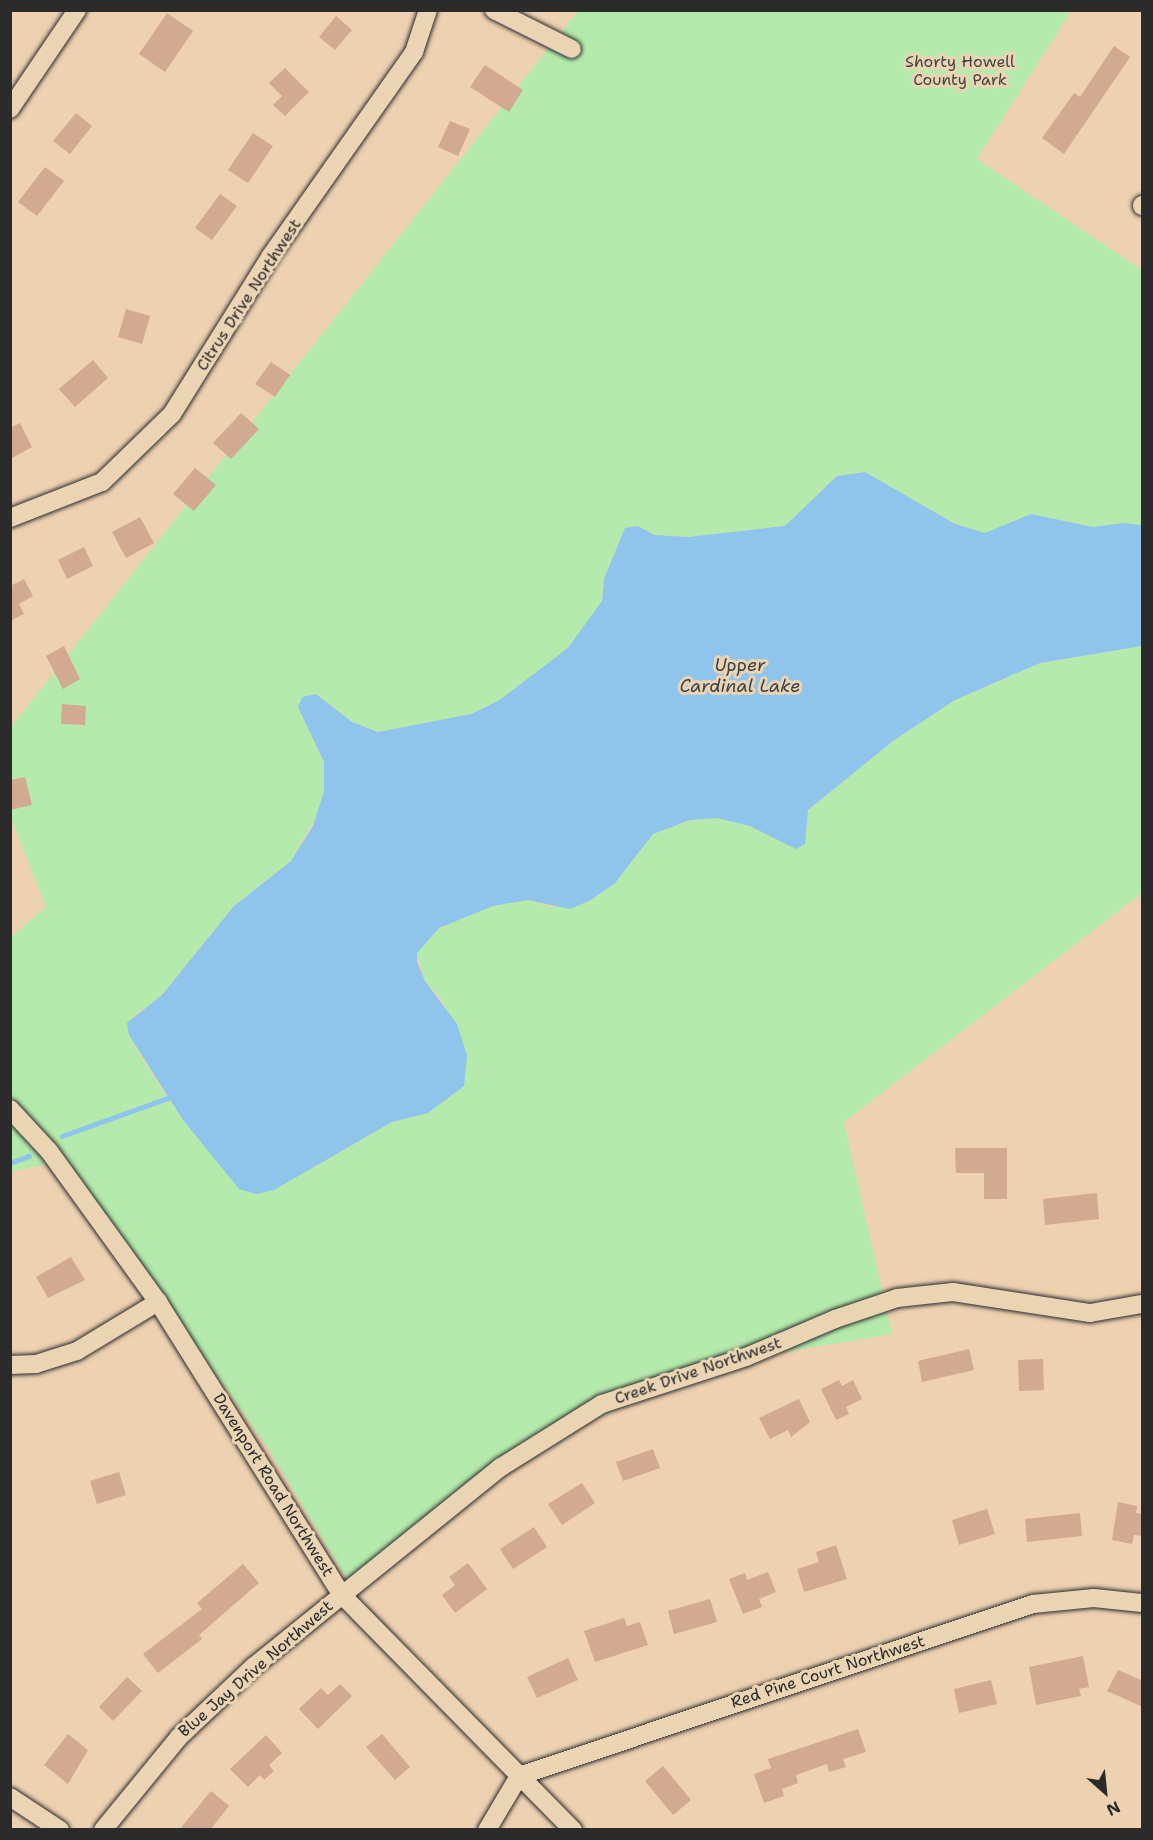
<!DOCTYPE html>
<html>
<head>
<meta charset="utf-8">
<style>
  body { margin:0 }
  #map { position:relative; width:1153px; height:1840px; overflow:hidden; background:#edd1b1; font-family:"Shantell Sans",sans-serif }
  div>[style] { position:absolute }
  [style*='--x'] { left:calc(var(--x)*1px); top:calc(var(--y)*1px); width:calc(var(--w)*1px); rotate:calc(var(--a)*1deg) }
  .green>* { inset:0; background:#b4eaac }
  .water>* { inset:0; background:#8fc4ec }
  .stream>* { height:4.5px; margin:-2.25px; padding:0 2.25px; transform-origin:2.25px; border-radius:2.25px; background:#8fc4ec }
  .building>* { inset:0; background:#d2a991 }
  .roads { filter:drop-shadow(0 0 2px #2b2b2b) drop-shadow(0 0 2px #2b2b2b) }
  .minor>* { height:18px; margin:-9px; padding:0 9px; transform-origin:9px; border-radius:9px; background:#ebd4b4 }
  span { translate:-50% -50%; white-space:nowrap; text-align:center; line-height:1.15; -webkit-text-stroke:6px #ebd4b4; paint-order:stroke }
  .park-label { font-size:16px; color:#40483e }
  .street-label { font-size:16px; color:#2b2b2b }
  .water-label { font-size:18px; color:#3a4248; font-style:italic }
  .frame { position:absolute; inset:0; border:12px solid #2b2b2b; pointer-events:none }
  .north { position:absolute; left:1075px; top:1762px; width:60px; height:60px; -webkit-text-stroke:4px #ebd4b4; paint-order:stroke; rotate:153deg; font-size:16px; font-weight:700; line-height:24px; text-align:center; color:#2b2b2b }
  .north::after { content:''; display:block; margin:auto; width:21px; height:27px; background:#2b2b2b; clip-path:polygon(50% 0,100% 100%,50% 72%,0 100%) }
</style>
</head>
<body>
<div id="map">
  <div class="green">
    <i style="clip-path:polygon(578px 11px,1071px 11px,977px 159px,1142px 270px,1142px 525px,1124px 523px,1093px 527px,1031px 514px,985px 533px,955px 524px,864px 472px,837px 476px,785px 526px,688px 537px,654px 535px,638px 526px,625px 528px,604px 579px,602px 601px,589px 622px,568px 648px,498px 701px,471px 714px,378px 732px,352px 722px,317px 694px,298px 707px,324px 762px,324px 791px,319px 812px,291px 861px,234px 906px,162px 995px,151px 1006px,139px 1010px,129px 1035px,144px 1061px,183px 1120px,274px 1190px,392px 1122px,428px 1113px,445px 1004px,425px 981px,417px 953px,439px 928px,493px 906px,528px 900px,550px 907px,615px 883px,653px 834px,690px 820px,717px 818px,750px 826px,797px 848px,805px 844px,808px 810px,893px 741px,955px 700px,1040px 663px,1142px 646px,1142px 893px,844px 1122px,892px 1334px,720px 1363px,551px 1439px,348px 1581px,268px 1448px,64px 1160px,11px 1172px,11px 937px,46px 907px,11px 818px,10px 728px)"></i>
  </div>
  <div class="water">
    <i style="clip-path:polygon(865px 472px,955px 524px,985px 533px,1031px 514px,1093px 527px,1124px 523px,1142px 525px,1142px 646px,1040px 663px,955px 700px,893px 741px,808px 810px,805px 844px,796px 849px,750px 826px,717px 818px,690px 820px,653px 834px,615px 883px,591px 900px,570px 909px,528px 900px,493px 906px,439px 928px,417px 953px,417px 962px,425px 981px,457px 1024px,467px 1055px,464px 1086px,428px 1113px,392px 1122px,274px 1190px,256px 1194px,239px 1189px,183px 1120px,129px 1035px,127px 1023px,162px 995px,234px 906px,291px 861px,313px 826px,324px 791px,324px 762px,298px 707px,302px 697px,316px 694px,352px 722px,378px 732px,471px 714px,498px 701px,568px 648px,602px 601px,604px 579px,625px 528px,638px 526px,654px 535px,688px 537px,785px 526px,837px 476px)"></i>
  </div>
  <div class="stream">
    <i style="--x:62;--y:1136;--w:113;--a:-19.7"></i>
    <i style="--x:10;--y:1163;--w:20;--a:-20"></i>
  </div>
  <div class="building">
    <i style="clip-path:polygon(167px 13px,193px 31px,165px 72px,139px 54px)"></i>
    <i style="clip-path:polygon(336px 16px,352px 30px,335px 50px,319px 37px)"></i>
    <i style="clip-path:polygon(1114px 46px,1130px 57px,1064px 154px,1042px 138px,1074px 93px,1080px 97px)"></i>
    <i style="clip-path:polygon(485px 65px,523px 90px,509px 112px,470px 87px)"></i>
    <i style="clip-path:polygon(285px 68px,309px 92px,285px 116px,273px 105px,282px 96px,269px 83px)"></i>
    <i style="clip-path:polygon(76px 113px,92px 126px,70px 154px,53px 141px)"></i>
    <i style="clip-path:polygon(450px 121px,470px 129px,458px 156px,438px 147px)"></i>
    <i style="clip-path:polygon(253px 133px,273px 146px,248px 183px,228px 170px)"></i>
    <i style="clip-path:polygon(45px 167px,64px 181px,37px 216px,18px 202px)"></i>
    <i style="clip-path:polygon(220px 194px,237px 206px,212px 240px,195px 228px)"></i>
    <i style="clip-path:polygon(126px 309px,150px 316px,142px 344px,118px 337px)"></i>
    <i style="clip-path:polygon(93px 360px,108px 378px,75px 407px,59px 389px)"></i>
    <i style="clip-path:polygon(271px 362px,290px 375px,275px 397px,255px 384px)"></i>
    <i style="clip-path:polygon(241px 413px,259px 429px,231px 459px,213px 443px)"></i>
    <i style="clip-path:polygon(20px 423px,32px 447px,10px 459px,10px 428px)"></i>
    <i style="clip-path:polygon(195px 468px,216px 485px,194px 511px,173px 494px)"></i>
    <i style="clip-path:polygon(140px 517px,154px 543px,126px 558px,112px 532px)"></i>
    <i style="clip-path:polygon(84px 547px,93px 566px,67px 579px,58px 560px)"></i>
    <i style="clip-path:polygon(24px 579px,33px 596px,19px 604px,24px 614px,10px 621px,10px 586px)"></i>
    <i style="clip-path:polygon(64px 646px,80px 679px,63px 689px,46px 656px)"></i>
    <i style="clip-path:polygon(62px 704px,86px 706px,85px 725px,61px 724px)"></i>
    <i style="clip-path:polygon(25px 777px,32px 805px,10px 810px,10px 780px)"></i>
    <i style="clip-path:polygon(955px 1148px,1007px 1148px,1007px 1199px,984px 1199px,984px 1173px,956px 1173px)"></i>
    <i style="clip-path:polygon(1097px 1193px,1099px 1219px,1045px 1225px,1043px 1199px)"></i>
    <i style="clip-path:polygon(71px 1257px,85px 1280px,48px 1298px,36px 1277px)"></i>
    <i style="clip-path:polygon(969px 1349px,974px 1370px,922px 1382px,918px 1361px)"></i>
    <i style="clip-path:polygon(1043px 1359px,1044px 1390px,1019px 1391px,1018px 1360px)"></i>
    <i style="clip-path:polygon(839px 1380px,842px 1386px,853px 1380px,862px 1399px,846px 1407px,849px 1414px,836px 1420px,821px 1389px)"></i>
    <i style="clip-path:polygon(799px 1399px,810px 1422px,791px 1437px,788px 1430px,770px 1439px,759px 1418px)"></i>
    <i style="clip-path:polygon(653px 1449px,660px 1468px,623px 1481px,616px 1462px)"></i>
    <i style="clip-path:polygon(119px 1472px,126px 1495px,97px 1504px,90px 1481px)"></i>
    <i style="clip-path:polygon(582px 1483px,595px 1503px,562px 1525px,548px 1504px)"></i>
    <i style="clip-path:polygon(1118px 1502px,1137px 1506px,1136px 1513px,1143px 1514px,1143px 1536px,1134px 1535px,1132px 1544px,1112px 1540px)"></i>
    <i style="clip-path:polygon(987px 1509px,995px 1534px,959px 1545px,952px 1520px)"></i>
    <i style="clip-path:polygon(1080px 1513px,1082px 1536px,1027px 1542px,1025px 1519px)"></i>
    <i style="clip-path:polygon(534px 1527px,547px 1547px,513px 1569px,500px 1549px)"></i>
    <i style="clip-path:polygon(836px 1545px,847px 1579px,804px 1592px,797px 1569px,819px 1562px,816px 1552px)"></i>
    <i style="clip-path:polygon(468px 1563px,487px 1589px,455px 1613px,442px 1595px,455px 1585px,449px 1577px)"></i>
    <i style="clip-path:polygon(243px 1564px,259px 1583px,199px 1635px,202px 1639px,158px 1673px,143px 1654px,202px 1609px,197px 1603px)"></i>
    <i style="clip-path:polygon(768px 1572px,776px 1592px,759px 1599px,762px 1607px,743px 1614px,729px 1579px,745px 1573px,747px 1580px)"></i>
    <i style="clip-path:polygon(710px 1599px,717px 1622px,674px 1634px,668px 1611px)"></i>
    <i style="clip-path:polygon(624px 1618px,627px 1626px,640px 1622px,648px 1645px,595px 1662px,584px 1631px)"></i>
    <i style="clip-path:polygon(1083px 1656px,1089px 1687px,1079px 1689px,1081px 1696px,1036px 1705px,1029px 1667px)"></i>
    <i style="clip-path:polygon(568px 1658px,578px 1680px,537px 1698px,527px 1677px)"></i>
    <i style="clip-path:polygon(1118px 1670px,1143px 1681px,1143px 1707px,1107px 1691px)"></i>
    <i style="clip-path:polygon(127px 1677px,142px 1691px,113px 1721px,99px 1707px)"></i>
    <i style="clip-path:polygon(991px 1680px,997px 1704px,959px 1713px,954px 1689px)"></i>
    <i style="clip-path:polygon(340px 1684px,352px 1696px,318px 1729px,299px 1709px,321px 1688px,328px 1695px)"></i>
    <i style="clip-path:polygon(858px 1729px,866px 1752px,843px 1759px,846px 1767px,829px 1772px,827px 1764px,796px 1775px,798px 1783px,782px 1789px,784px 1796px,764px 1803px,754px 1774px,771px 1768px,768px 1759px)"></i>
    <i style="clip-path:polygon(68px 1734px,88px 1750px,68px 1784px,44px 1765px)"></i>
    <i style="clip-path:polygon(382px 1734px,410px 1767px,395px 1780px,366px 1747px)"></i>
    <i style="clip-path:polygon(266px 1735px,282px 1753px,269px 1765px,274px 1771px,264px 1780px,260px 1775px,248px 1787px,230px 1769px)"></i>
    <i style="clip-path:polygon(663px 1766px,691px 1800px,673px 1815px,645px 1781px)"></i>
    <i style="clip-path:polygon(211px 1791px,229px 1806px,210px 1830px,179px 1830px)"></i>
  </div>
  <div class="roads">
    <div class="minor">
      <i style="--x:494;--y:10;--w:87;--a:26.6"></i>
      <i style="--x:10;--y:109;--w:120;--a:-55.9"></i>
      <i style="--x:1142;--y:206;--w:1;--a:-90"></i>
      <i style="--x:10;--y:518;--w:99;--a:-21.4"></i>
      <i style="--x:102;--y:482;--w:98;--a:-44.2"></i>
      <i style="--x:172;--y:414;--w:185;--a:-58"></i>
      <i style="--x:270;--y:257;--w:251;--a:-54.9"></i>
      <i style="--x:414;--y:52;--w:44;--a:-71.6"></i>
      <i style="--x:10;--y:1109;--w:57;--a:47.1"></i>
      <i style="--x:49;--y:1151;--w:186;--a:54.2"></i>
      <i style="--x:158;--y:1302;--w:345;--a:57.9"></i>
      <i style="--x:341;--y:1594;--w:331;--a:45.5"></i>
      <i style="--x:10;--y:1365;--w:26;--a:-2"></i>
      <i style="--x:36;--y:1364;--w:43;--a:-17.6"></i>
      <i style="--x:77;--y:1351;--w:95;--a:-31.2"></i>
      <i style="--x:10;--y:1797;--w:60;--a:33.4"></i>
      <i style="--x:103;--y:1830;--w:120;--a:-50.7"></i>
      <i style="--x:179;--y:1737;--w:102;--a:-43.4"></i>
      <i style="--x:253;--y:1667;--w:319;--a:-38.9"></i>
      <i style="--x:501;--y:1467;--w:119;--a:-32"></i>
      <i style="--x:602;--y:1404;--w:151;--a:-18.1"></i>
      <i style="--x:746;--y:1357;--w:97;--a:-23.1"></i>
      <i style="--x:835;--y:1319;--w:65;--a:-18.7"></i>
      <i style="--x:897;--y:1298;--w:56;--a:-6.1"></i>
      <i style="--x:953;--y:1292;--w:139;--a:8.7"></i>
      <i style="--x:1090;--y:1313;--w:53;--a:-9.8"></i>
      <i style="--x:487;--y:1830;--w:63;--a:-59.3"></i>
      <i style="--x:519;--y:1776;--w:542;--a:-18.5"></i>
      <i style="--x:1033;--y:1604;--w:61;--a:-5.6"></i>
      <i style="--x:1094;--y:1598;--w:48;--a:5.9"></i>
    </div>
  </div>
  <div class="park-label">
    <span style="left:960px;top:71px">Shorty Howell<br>County Park</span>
  </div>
  <div class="street-label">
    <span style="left:249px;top:295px;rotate:-57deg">Citrus Drive Northwest</span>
    <span style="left:698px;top:1371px;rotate:-19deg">Creek Drive Northwest</span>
    <span style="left:273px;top:1485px;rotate:58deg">Davenport Road Northwest</span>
    <span style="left:256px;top:1669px;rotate:-41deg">Blue Jay Drive Northwest</span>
    <span style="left:828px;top:1672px;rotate:-18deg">Red Pine Court Northwest</span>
  </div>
  <div class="water-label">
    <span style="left:740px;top:676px">Upper<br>Cardinal Lake</span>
  </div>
  <div class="frame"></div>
  <div class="north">N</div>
</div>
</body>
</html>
